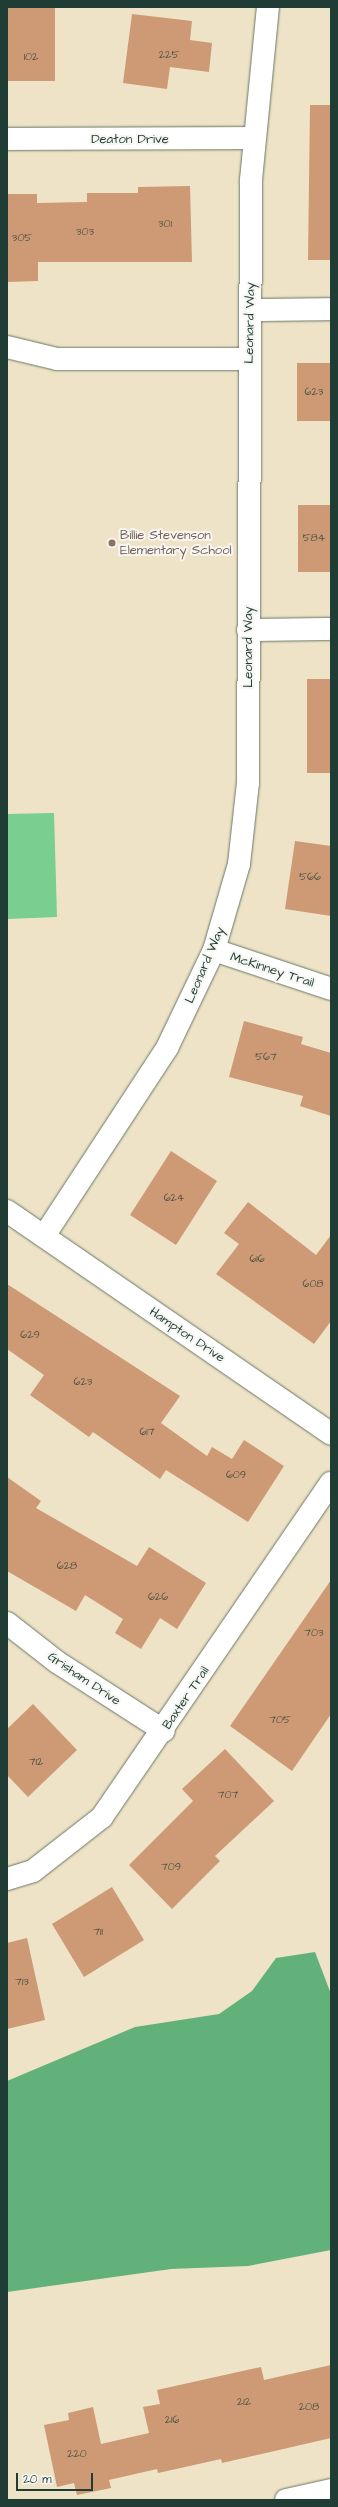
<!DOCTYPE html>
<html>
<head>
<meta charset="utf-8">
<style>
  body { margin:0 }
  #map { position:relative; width:338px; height:2507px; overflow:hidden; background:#eee3c6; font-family:"Architects Daughter",sans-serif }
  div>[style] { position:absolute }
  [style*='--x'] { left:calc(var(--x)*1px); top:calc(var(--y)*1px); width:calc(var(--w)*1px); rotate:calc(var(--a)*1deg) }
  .green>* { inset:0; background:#7ace90 }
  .forest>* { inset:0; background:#63b17a }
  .building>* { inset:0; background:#ce9975 }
  .roads { filter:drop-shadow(0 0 1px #677767) drop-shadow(0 0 1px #677767) }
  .minor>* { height:22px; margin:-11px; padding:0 11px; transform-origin:11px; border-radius:11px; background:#fff }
  .dots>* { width:11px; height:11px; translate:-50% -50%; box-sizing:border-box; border:2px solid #f6f6f2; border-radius:50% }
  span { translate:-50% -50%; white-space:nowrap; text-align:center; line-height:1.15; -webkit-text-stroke:4px #f6f6f2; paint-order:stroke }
  .number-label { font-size:11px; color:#4b5444 }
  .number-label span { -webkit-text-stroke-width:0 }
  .street-label { font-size:13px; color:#1f3d34 }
  .education-label { font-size:13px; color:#785e54 }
  .left { translate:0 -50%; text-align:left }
  .frame { position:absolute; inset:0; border:8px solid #1f3d34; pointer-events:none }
  .scale { position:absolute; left:16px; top:2473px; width:77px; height:18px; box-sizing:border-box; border:2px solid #1f3d34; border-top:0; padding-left:5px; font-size:12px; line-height:14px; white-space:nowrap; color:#1f3d34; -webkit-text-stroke:3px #f6f6f2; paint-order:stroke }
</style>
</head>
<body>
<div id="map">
  <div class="green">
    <i style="clip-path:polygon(54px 813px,57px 917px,7px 919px,7px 814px)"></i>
  </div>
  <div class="forest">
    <i style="clip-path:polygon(315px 1952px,331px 1994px,331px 2250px,248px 2266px,171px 2269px,7px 2292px,7px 2081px,135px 2027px,219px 2014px,252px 1991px,276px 1958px)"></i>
  </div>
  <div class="building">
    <i style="clip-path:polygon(7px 7px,55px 7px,55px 81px,7px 81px)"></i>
    <i style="clip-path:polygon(132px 14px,192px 21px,190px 40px,212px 43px,209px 72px,170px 67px,167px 89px,123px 83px)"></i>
    <i style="clip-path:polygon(310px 105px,331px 105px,331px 260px,308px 260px)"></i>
    <i style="clip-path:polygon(190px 186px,192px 262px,38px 262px,38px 281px,7px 282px,7px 194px,37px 194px,37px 203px,87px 202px,87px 193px,138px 193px,138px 187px)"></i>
    <i style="clip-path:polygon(297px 363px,331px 363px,331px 421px,297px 421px)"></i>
    <i style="clip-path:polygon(298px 505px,331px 505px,331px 572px,298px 572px)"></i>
    <i style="clip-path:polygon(307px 679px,331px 679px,331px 773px,307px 773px)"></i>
    <i style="clip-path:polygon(295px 841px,331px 846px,331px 916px,285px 909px)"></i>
    <i style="clip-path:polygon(244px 1021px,303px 1037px,301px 1044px,331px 1053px,331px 1116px,300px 1106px,303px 1096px,229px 1077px)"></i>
    <i style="clip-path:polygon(171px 1151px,217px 1181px,176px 1245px,130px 1215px)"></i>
    <i style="clip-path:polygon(248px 1202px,316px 1255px,331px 1235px,331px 1321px,314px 1344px,216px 1274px,239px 1244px,224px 1233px)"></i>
    <i style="clip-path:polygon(7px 1284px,180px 1396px,161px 1423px,207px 1456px,212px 1447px,232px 1459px,244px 1440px,284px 1466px,248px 1522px,166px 1470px,160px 1479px,93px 1432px,89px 1437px,30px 1395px,44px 1375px,7px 1349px)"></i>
    <i style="clip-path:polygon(7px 1477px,41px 1501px,36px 1508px,137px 1566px,149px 1547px,206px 1583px,177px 1629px,160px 1618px,141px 1649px,115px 1633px,123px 1619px,85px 1595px,76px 1611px,7px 1571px)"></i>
    <i style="clip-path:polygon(331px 1580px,331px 1714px,292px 1771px,230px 1726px)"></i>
    <i style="clip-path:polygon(33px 1704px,77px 1750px,28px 1797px,7px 1775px,7px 1729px)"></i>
    <i style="clip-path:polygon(225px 1749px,274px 1801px,215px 1856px,220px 1861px,172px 1909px,129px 1865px,193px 1801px,182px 1789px)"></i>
    <i style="clip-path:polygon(112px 1887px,144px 1940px,84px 1977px,52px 1924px)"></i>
    <i style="clip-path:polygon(27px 1938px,45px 2020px,7px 2029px,7px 1943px)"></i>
    <i style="clip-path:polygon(331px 2365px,331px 2438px,222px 2463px,221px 2459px,158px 2473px,157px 2469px,109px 2480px,111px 2488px,77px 2495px,74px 2483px,57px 2487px,44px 2425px,69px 2420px,68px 2413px,93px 2407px,101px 2444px,149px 2433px,143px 2407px,160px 2404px,157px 2390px,261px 2367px,264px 2380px)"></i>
  </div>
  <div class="roads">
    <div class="minor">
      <i style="--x:7;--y:139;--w:247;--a:-0.2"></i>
      <i style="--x:251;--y:310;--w:80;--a:-0.7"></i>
      <i style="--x:7;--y:347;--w:51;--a:13.5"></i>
      <i style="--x:57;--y:359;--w:192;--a:0"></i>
      <i style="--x:248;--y:630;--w:83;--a:-0.7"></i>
      <i style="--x:214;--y:950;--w:123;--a:18.4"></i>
      <i style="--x:7;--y:1211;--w:393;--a:34.5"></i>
      <i style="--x:44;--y:1236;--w:225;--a:-56.8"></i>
      <i style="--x:167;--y:1048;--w:109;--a:-64.4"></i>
      <i style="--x:214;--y:950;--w:90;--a:-73.8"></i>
      <i style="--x:239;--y:864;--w:81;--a:-83.7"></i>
      <i style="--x:248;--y:783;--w:603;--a:-89.71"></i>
      <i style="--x:251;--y:180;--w:174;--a:-84.4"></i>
      <i style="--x:7;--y:1623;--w:63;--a:38"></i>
      <i style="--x:57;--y:1662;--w:127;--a:32.8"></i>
      <i style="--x:7;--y:1879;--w:27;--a:-17"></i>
      <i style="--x:33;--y:1871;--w:88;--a:-38"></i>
      <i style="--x:102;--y:1817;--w:405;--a:-55.6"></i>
      <i style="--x:286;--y:2500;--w:46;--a:-12.5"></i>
    </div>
  </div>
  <div class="dots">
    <i style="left:112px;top:543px;background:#8d6e63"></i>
  </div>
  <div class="number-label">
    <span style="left:169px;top:55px">225</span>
    <span style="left:31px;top:57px">102</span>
    <span style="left:165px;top:224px">301</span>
    <span style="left:85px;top:232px">303</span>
    <span style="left:22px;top:238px">305</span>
    <span style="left:314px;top:392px">623</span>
    <span style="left:314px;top:538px">584</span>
    <span style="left:310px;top:877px">566</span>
    <span style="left:266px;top:1057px">567</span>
    <span style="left:174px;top:1198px">624</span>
    <span style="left:257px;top:1259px">616</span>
    <span style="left:313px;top:1284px">608</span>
    <span style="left:30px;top:1335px">629</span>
    <span style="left:83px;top:1382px">623</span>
    <span style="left:147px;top:1432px">617</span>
    <span style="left:236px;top:1475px">609</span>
    <span style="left:67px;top:1566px">628</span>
    <span style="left:158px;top:1597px">626</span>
    <span style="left:314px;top:1633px">703</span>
    <span style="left:280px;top:1720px">705</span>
    <span style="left:36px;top:1762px">712</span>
    <span style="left:228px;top:1795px">707</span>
    <span style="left:171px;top:1867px">709</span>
    <span style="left:98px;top:1932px">711</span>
    <span style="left:22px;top:1982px">713</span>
    <span style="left:244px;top:2402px">212</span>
    <span style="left:309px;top:2407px">208</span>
    <span style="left:172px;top:2420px">216</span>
    <span style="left:77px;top:2454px">220</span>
  </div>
  <div class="street-label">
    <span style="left:130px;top:139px">Deaton Drive</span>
    <span style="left:250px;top:323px;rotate:-89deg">Leonard Way</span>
    <span style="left:248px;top:647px;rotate:-90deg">Leonard Way</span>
    <span style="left:205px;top:965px;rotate:-67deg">Leonard Way</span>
    <span style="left:272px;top:970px;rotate:18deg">McKinney Trail</span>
    <span style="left:187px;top:1335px;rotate:34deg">Hampton Drive</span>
    <span style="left:84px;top:1679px;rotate:34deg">Grisham Drive</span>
    <span style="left:186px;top:1698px;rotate:-56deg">Baxter Trail</span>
  </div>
  <div class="education-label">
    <span class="left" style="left:120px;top:543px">Billie Stevenson<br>Elementary School</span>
  </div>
  <div class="frame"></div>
  <div class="scale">20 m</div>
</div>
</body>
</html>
